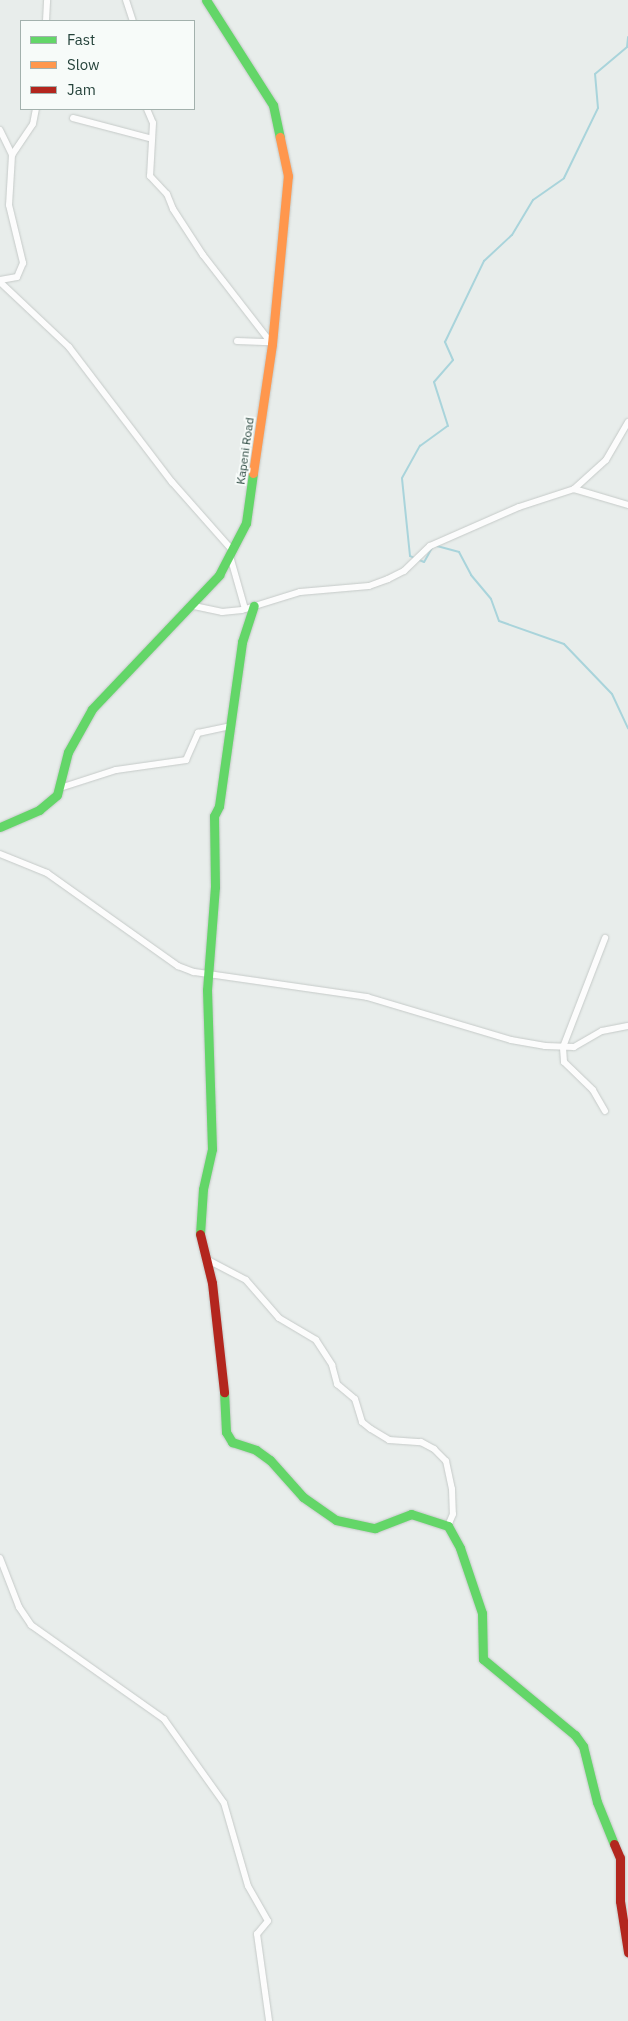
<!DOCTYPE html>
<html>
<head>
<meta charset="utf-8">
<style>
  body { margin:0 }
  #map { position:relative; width:628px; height:2021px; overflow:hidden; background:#e8edeb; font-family:"IBM Plex Sans",sans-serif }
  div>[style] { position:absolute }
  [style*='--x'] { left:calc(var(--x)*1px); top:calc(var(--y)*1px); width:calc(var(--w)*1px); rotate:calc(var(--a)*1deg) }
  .stream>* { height:2px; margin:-1px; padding:0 1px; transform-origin:1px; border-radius:1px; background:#a9d4db }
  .roads { filter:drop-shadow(0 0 1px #c5cac8) drop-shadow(0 0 1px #c5cac8) }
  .street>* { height:6px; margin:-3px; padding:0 3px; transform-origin:3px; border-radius:3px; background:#fcfcfc }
  .fast>* { height:9px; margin:-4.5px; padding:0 4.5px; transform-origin:4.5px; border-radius:4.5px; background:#63d668 }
  .slow>* { height:9px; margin:-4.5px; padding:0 4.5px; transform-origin:4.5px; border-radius:4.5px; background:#ff974d }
  .jam>* { height:9px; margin:-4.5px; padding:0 4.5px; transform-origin:4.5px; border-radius:4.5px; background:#b3261e }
  span { translate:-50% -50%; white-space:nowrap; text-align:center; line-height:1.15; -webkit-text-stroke:4px #f7fbf9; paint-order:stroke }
  .street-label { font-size:12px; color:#24423a }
  .legend { position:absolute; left:20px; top:20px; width:175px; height:90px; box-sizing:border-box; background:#f7fbf9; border:1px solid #a3b1ad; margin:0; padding:6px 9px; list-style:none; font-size:15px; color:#24423a }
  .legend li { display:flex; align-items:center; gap:10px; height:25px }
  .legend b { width:25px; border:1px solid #a3b1ad }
</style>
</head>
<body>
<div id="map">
  <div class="stream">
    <i style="--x:433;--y:546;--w:18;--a:119"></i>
    <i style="--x:424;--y:562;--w:15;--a:-157"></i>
    <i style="--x:410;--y:556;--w:78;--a:-95.9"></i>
    <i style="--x:402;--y:478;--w:37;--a:-61"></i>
    <i style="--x:420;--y:446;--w:34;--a:-36"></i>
    <i style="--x:448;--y:426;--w:46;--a:-107.7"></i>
    <i style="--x:434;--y:382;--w:29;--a:-49"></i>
    <i style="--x:453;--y:360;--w:20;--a:-114"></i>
    <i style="--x:445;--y:342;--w:90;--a:-64.3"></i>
    <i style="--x:484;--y:261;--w:38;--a:-43"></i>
    <i style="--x:512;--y:235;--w:41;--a:-59"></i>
    <i style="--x:533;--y:200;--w:38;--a:-35"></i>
    <i style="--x:564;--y:178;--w:78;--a:-64.1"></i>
    <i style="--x:598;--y:108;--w:34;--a:-95"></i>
    <i style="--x:595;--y:74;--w:42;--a:-40.2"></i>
    <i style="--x:627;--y:47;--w:10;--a:-84"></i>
    <i style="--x:437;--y:546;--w:23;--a:15"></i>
    <i style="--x:459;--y:552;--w:26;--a:62"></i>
    <i style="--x:471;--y:575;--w:31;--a:50"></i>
    <i style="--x:491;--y:599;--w:23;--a:70"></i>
    <i style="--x:499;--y:621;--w:69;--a:19.5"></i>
    <i style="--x:564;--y:644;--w:69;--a:46.2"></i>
    <i style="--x:612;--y:694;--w:38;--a:65"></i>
  </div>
  <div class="roads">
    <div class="street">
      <i style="--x:126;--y:0;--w:22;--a:72"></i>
      <i style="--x:46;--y:21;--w:21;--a:-87"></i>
      <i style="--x:147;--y:109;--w:15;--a:67"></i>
      <i style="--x:153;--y:123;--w:53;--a:93.2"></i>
      <i style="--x:150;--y:176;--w:25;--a:47"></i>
      <i style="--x:167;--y:194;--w:16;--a:68"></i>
      <i style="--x:173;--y:209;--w:55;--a:56.9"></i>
      <i style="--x:203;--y:255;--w:113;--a:52.2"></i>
      <i style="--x:73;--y:118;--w:79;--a:14.7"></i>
      <i style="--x:0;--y:130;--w:28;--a:64"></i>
      <i style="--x:12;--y:155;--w:50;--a:93.4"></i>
      <i style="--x:9;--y:205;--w:60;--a:76.4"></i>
      <i style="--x:23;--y:263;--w:15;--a:113"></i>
      <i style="--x:17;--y:277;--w:17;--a:170"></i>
      <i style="--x:12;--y:155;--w:37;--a:-56"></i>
      <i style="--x:33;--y:124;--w:15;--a:-79"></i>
      <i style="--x:0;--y:282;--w:95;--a:43.3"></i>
      <i style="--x:69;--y:347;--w:170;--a:52.7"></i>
      <i style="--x:172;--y:482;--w:92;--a:48.5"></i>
      <i style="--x:237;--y:341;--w:33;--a:2"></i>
      <i style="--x:574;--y:489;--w:56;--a:16.5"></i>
      <i style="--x:230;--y:556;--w:55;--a:74.2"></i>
      <i style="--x:194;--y:606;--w:29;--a:12"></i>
      <i style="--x:222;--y:612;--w:20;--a:-6"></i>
      <i style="--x:242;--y:610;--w:61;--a:-17.2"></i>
      <i style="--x:300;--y:592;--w:69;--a:-5"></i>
      <i style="--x:369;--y:586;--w:20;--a:-20"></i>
      <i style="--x:388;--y:579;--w:18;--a:-27"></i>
      <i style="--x:404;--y:571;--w:36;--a:-44"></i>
      <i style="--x:430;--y:546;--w:97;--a:-23.7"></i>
      <i style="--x:519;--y:507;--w:58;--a:-18.1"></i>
      <i style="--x:574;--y:489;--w:43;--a:-42.2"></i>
      <i style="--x:606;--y:460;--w:44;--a:-59.9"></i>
      <i style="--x:60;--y:788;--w:59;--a:-17.8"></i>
      <i style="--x:116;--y:770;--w:71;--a:-8.1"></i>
      <i style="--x:186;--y:760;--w:30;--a:-66"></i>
      <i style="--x:198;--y:733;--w:33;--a:-12"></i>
      <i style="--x:0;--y:854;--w:51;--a:22"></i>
      <i style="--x:47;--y:873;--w:161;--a:35.4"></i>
      <i style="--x:178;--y:966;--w:17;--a:21"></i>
      <i style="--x:194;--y:972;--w:175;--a:8.2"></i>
      <i style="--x:367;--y:997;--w:150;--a:16.6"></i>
      <i style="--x:511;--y:1040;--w:35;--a:10"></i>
      <i style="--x:545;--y:1046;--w:29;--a:2"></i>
      <i style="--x:574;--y:1047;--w:32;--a:-30"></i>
      <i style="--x:602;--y:1031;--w:26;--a:-11"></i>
      <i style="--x:605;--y:1111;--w:24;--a:-120"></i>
      <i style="--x:593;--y:1090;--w:40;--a:-136"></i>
      <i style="--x:564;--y:1062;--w:15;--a:-94"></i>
      <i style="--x:563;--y:1047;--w:117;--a:-68.9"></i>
      <i style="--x:206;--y:1259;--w:45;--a:27.7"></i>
      <i style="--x:246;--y:1280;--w:50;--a:49"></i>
      <i style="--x:279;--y:1318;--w:43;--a:30.7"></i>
      <i style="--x:316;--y:1340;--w:30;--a:57"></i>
      <i style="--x:332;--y:1365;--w:20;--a:75"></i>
      <i style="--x:337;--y:1384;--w:23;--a:40"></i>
      <i style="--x:355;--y:1399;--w:24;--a:73"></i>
      <i style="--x:362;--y:1422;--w:11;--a:38"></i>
      <i style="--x:371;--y:1429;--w:21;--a:31"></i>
      <i style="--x:389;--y:1440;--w:32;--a:4"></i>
      <i style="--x:421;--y:1442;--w:15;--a:28"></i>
      <i style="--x:434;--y:1449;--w:17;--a:45"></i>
      <i style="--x:446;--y:1461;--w:29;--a:78"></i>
      <i style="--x:452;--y:1489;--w:25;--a:88"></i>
      <i style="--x:453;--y:1514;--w:13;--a:113"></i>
      <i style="--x:0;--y:1558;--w:53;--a:68.8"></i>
      <i style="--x:19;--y:1607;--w:22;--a:56"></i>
      <i style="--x:31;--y:1625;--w:163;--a:35.3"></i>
      <i style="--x:164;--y:1719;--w:103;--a:54.5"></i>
      <i style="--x:224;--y:1803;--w:86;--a:73.9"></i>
      <i style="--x:248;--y:1886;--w:40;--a:60.3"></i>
      <i style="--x:268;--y:1921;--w:17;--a:130"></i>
      <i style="--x:257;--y:1934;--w:88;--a:82.1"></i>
    </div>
    <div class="fast">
      <i style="--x:206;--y:0;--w:125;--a:57.5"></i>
      <i style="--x:273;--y:105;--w:33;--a:78"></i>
      <i style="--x:0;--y:827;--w:43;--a:-23.6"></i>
      <i style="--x:39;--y:810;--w:23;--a:-40"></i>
      <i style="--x:57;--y:795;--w:44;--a:-75.7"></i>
      <i style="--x:68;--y:752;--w:49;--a:-60.8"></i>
      <i style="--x:92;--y:709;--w:185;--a:-46.5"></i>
      <i style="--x:219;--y:575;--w:59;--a:-62.6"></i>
      <i style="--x:246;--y:523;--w:50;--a:-82"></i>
      <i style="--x:200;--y:1234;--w:45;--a:-86.2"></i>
      <i style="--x:203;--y:1189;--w:41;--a:-77.3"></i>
      <i style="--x:212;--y:1149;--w:159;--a:-91.8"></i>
      <i style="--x:207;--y:990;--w:103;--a:-85.6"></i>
      <i style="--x:215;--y:887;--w:71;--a:-90.8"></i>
      <i style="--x:214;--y:816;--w:11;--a:-63"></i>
      <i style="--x:219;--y:806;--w:166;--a:-82"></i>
      <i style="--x:242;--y:642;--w:38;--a:-72"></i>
      <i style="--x:224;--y:1392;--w:40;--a:87.1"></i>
      <i style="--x:226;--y:1432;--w:12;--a:59"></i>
      <i style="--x:232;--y:1442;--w:25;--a:18"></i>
      <i style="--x:256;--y:1450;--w:17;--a:36"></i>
      <i style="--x:270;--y:1460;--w:50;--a:48.3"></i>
      <i style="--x:303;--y:1497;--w:40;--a:34.9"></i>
      <i style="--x:336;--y:1520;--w:40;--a:12"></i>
      <i style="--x:375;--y:1528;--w:39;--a:-21"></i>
      <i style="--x:411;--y:1514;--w:39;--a:18"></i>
      <i style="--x:448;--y:1526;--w:25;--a:61"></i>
      <i style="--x:460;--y:1548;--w:69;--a:71.3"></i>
      <i style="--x:482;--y:1613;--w:46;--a:88.8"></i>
      <i style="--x:483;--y:1659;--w:119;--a:39.6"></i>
      <i style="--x:575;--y:1735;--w:14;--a:54"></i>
      <i style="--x:583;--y:1746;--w:58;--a:76"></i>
      <i style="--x:597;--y:1802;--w:45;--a:68"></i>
    </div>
    <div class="slow">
      <i style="--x:253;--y:473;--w:130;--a:-81.6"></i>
      <i style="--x:272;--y:344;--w:169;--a:-84.6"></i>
      <i style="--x:288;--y:176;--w:40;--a:-102"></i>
    </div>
    <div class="jam">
      <i style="--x:200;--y:1234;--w:50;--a:76.2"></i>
      <i style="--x:212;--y:1283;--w:110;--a:83.7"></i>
      <i style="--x:614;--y:1844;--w:15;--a:67"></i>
      <i style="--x:620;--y:1858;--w:43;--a:90"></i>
      <i style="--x:620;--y:1901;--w:52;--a:81.1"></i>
    </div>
  </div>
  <div class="street-label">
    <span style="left:245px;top:451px;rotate:-82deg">Kapeni Road</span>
  </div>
  <ul class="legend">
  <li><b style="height:6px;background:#63d668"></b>Fast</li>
  <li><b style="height:6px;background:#ff974d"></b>Slow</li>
  <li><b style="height:6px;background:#b3261e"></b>Jam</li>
  </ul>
</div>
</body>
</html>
